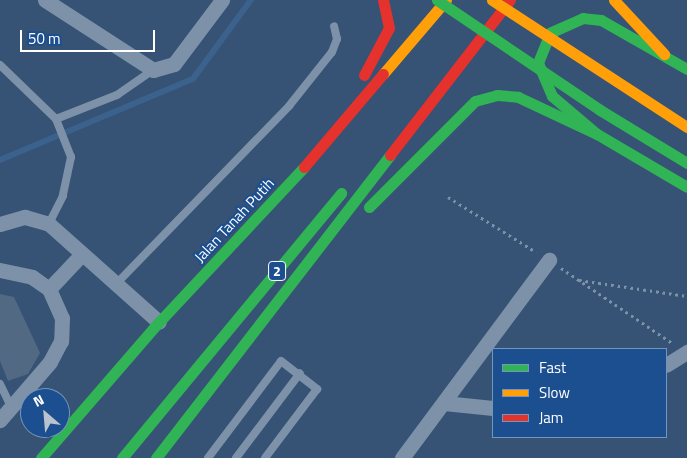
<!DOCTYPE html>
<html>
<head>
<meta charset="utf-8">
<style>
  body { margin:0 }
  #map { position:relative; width:687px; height:458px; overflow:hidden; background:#365274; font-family:"Titillium Web",sans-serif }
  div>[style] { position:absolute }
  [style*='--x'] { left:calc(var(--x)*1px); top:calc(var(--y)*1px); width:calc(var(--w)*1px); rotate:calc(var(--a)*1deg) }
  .stream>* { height:5.5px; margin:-2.75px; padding:0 2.75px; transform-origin:2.75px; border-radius:2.75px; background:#3b618d }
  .building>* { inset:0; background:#526984 }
  .path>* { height:3px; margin-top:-1.5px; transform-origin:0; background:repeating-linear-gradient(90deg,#7d92a8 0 2.5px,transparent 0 6.5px) }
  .lane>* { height:8px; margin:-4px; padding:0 4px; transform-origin:4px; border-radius:4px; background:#7d92a8 }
  .street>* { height:15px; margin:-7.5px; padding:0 7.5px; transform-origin:7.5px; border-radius:7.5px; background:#7d92a8 }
  .fast>* { height:11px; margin:-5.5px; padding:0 5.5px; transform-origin:5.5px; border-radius:5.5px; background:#30b455 }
  .slow>* { height:11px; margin:-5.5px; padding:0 5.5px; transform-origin:5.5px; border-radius:5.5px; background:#ff9f0a }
  .jam>* { height:11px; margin:-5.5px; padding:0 5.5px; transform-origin:5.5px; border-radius:5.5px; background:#e5322d }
  .fast-bridge>* { height:11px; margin:-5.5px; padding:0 5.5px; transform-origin:5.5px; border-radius:5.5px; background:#30b455 }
  .slow-bridge>* { height:11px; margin:-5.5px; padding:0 5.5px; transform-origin:5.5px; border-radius:5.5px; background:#ff9f0a }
  span { translate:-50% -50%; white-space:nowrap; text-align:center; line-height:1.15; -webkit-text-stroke:4px #1b4f8f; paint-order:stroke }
  .shield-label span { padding:1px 4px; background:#1b4f8f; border:1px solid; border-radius:4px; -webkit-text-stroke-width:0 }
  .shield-label { font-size:14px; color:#fff; font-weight:700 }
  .street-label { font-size:15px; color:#fff }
  .legend { position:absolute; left:492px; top:348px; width:175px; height:90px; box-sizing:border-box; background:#1b4f8f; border:1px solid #7695bc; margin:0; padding:6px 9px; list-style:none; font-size:15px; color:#fff }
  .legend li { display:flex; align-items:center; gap:10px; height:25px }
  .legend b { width:25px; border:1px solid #7695bc }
  .north { position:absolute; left:20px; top:388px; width:50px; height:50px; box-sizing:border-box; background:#1b4f8f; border:1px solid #7695bc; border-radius:50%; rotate:333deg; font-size:14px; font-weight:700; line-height:20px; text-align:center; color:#fff }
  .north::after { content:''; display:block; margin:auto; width:18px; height:22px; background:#b9c2ce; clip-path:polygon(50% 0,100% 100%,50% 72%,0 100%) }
  .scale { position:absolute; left:20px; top:30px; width:135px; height:22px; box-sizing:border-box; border:2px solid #fff; border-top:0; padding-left:6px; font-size:15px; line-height:18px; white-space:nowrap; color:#fff; -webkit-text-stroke:4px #1b4f8f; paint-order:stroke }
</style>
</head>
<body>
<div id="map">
  <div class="stream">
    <i style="--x:0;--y:160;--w:209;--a:-22.8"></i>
    <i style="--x:193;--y:79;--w:98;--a:-53.7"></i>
  </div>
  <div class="building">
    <i style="clip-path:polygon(0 294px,14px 297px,40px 353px,28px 374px,8px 381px,0 361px)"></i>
  </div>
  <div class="path">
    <i style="--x:448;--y:197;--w:104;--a:32"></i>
    <i style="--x:561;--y:268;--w:134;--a:34"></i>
    <i style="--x:579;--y:280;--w:109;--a:8.4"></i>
  </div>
  <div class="lane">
    <i style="--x:0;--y:65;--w:78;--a:44"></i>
    <i style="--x:56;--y:119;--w:41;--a:68.5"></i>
    <i style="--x:71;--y:157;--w:40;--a:102"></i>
    <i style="--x:63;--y:196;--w:31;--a:117"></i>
    <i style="--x:56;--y:119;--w:66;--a:-21.5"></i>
    <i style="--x:117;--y:95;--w:44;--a:-34.8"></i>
    <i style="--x:117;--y:283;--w:247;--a:-45.8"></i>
    <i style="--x:289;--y:106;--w:69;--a:-51.5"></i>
    <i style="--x:332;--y:52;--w:14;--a:-69"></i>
    <i style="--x:337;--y:39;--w:13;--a:-103"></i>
    <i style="--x:0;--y:384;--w:25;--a:64"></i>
    <i style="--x:208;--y:458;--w:121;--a:-53"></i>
    <i style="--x:281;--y:361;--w:46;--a:37.9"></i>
    <i style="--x:317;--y:389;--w:86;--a:127"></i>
    <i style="--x:236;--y:458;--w:106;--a:-53"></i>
  </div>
  <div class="street">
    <i style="--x:45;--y:0;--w:129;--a:32.9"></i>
    <i style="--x:153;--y:70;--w:22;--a:-16"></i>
    <i style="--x:174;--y:64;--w:80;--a:-53.1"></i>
    <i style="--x:0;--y:224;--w:26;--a:-16"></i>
    <i style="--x:25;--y:217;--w:25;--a:16"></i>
    <i style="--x:49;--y:224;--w:147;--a:41.7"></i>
    <i style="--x:0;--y:270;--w:33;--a:12"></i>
    <i style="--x:32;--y:277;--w:21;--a:35"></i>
    <i style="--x:49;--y:289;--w:32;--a:66"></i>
    <i style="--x:62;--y:318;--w:23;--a:92"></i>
    <i style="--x:61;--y:341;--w:24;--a:118"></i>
    <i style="--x:50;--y:362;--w:77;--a:130.8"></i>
    <i style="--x:49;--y:289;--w:48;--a:-46.7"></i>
    <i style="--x:666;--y:365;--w:25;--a:-32"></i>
    <i style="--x:444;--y:403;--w:49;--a:5.8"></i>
    <i style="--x:402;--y:458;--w:247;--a:-53.4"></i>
  </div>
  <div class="fast">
    <i style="--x:687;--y:69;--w:99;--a:-150.3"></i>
    <i style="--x:601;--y:20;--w:18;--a:-174"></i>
    <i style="--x:583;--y:18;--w:36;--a:156"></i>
    <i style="--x:550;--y:33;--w:32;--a:112"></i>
    <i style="--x:538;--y:63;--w:36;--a:67"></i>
    <i style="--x:552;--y:96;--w:59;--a:40.2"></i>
    <i style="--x:597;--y:134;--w:104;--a:30.5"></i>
    <i style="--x:600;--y:110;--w:102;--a:31.3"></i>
    <i style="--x:369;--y:207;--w:150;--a:-45"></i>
    <i style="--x:475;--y:101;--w:23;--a:-15"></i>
    <i style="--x:497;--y:95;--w:21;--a:5"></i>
    <i style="--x:518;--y:97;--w:87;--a:25.1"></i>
    <i style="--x:41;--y:458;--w:180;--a:-49.1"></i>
    <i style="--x:159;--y:322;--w:212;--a:-46.9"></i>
    <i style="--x:122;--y:458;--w:344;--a:-50.4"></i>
    <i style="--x:156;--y:458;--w:383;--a:-52.3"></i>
  </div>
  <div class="slow">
    <i style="--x:614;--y:0;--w:74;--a:47.2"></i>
    <i style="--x:383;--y:74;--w:97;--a:-49.6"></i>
  </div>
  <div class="jam">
    <i style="--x:364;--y:75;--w:53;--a:-62"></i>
    <i style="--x:389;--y:28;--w:29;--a:-102"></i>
    <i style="--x:390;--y:155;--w:196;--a:-52.3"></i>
    <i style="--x:304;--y:167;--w:122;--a:-49.7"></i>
  </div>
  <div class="fast-bridge">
    <i style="--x:437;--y:0;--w:197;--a:34"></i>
  </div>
  <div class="slow-bridge">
    <i style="--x:492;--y:0;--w:233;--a:33.1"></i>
  </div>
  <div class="shield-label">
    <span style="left:277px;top:271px">2</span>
  </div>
  <div class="street-label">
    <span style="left:234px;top:220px;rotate:-47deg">Jalan Tanah Putih</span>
  </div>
  <ul class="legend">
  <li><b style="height:6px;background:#30b455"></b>Fast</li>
  <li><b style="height:6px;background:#ff9f0a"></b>Slow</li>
  <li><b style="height:6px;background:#e5322d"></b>Jam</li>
  </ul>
  <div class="north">N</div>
  <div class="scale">50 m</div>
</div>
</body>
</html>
